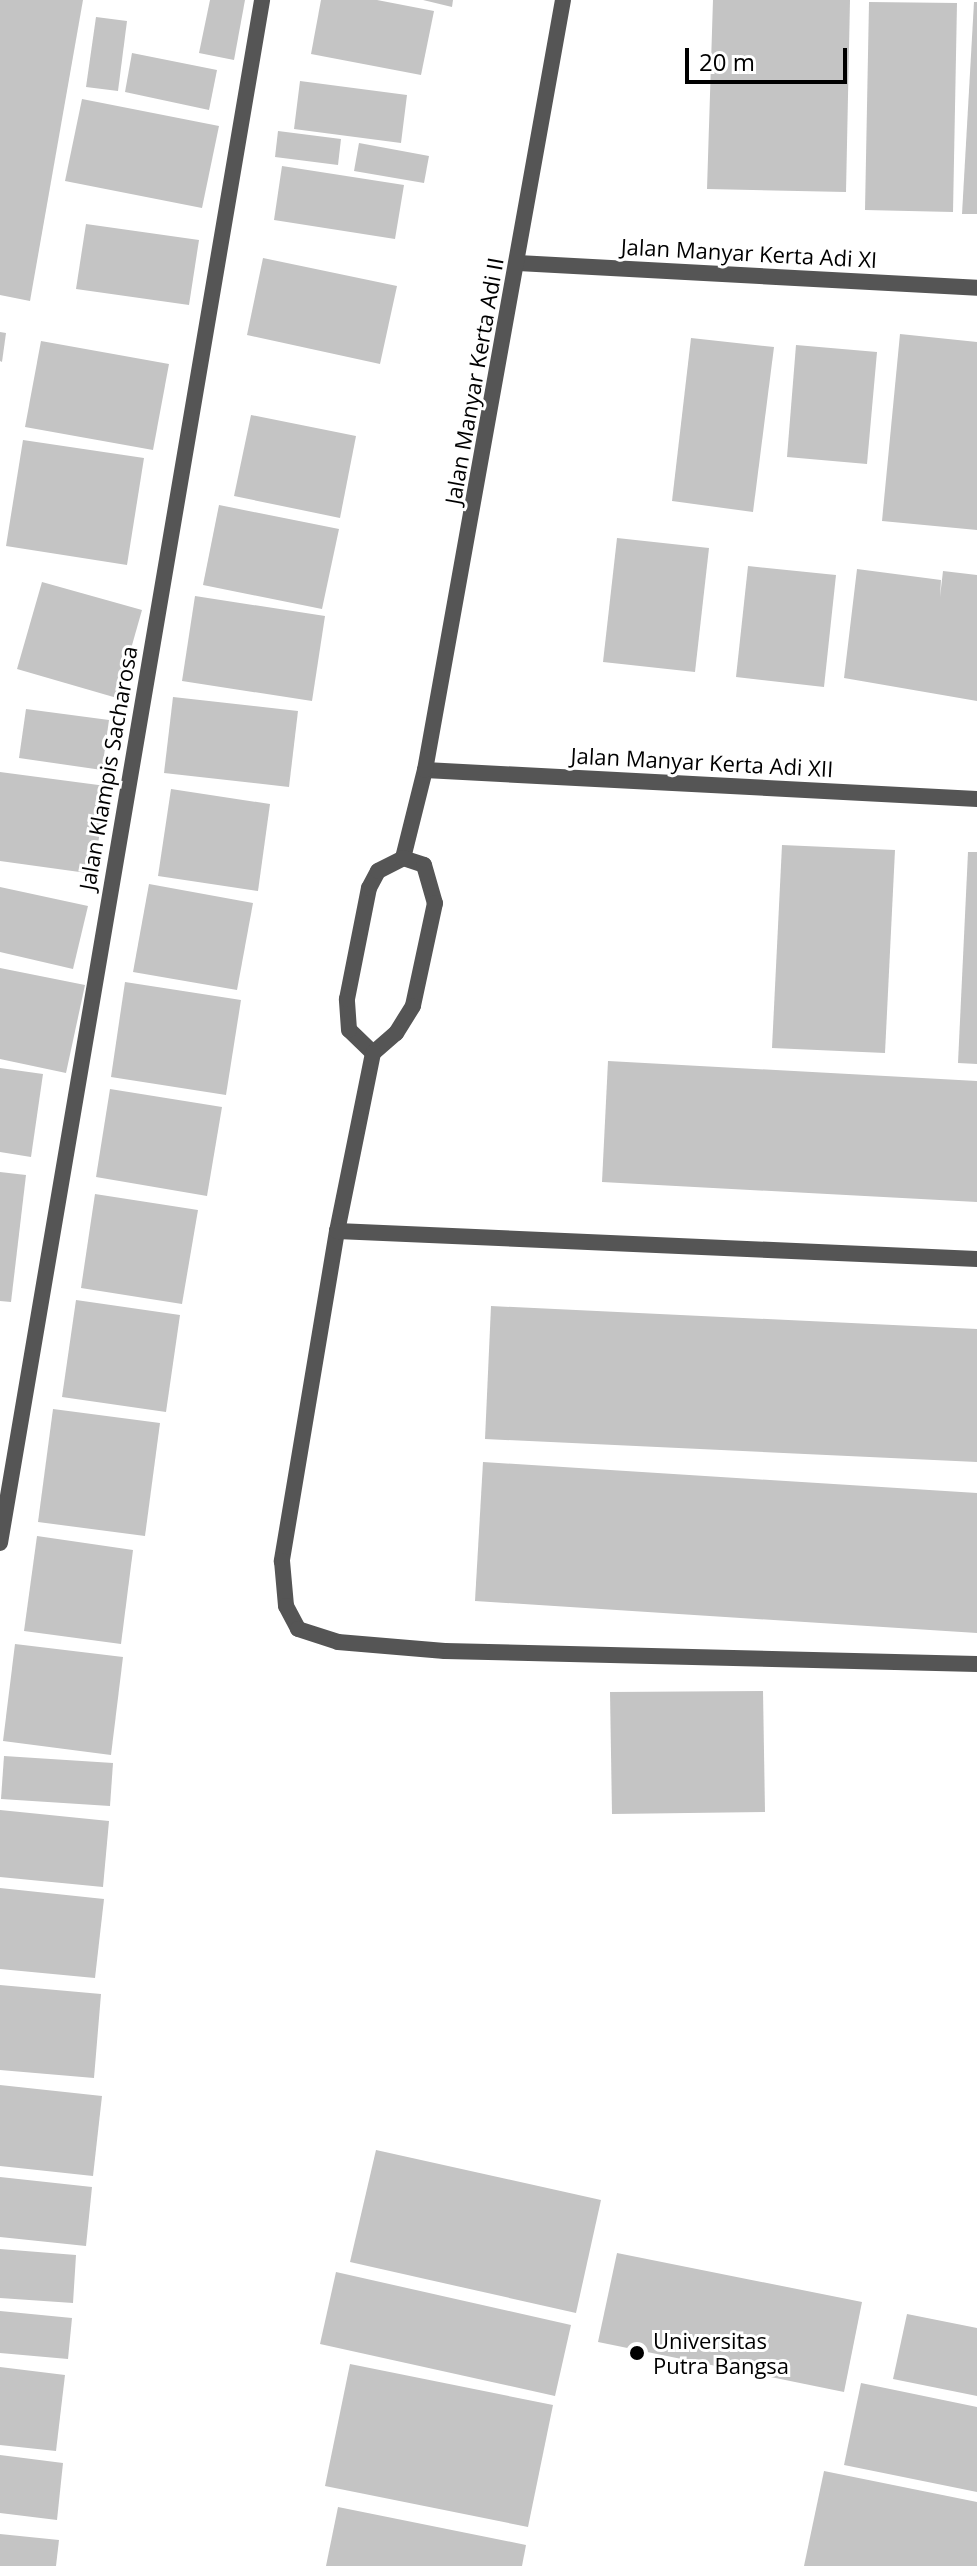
<!DOCTYPE html>
<html>
<head>
<meta charset="utf-8">
<style>
  body { margin:0 }
  #map { position:relative; width:977px; height:2566px; overflow:hidden; background:#fff; font-family:"Open Sans",sans-serif }
  div>[style] { position:absolute }
  [style*='--x'] { left:calc(var(--x)*1px); top:calc(var(--y)*1px); width:calc(var(--w)*1px); rotate:calc(var(--a)*1deg) }
  .building>* { inset:0; background:#c4c4c4 }
  .minor>* { height:16px; margin:-8px; padding:0 8px; transform-origin:8px; border-radius:8px; background:#555 }
  .dots>* { width:22px; height:22px; translate:-50% -50%; box-sizing:border-box; border:4px solid #fff; border-radius:50% }
  span { translate:-50% -50%; white-space:nowrap; text-align:center; line-height:1.15; -webkit-text-stroke:6px #fff; paint-order:stroke }
  .street-label { font-size:22px; color:#000 }
  .poi-label { font-size:22px; color:#000 }
  .left { translate:0 -50%; text-align:left }
  .scale { position:absolute; left:685px; top:48px; width:162px; height:36px; box-sizing:border-box; border:4px solid #000; border-top:0; padding-left:10px; font-size:24px; line-height:28px; white-space:nowrap; color:#000; -webkit-text-stroke:6px #fff; paint-order:stroke }
</style>
</head>
<body>
<div id="map">
  <div class="building">
    <i style="clip-path:polygon(0 0,83px 0,30px 301px,0 295px)"></i>
    <i style="clip-path:polygon(210px 0,245px 0,234px 60px,199px 53px)"></i>
    <i style="clip-path:polygon(321px 0,377px 0,434px 11px,421px 75px,311px 54px)"></i>
    <i style="clip-path:polygon(423px 0,453px 0,452px 7px)"></i>
    <i style="clip-path:polygon(713px 0,850px 0,846px 192px,707px 189px)"></i>
    <i style="clip-path:polygon(869px 2px,957px 3px,953px 212px,865px 210px)"></i>
    <i style="clip-path:polygon(974px 2px,977px 2px,977px 214px,962px 214px)"></i>
    <i style="clip-path:polygon(96px 17px,127px 21px,118px 91px,86px 87px)"></i>
    <i style="clip-path:polygon(132px 53px,217px 70px,209px 110px,125px 92px)"></i>
    <i style="clip-path:polygon(300px 81px,407px 95px,401px 143px,294px 129px)"></i>
    <i style="clip-path:polygon(82px 99px,219px 126px,202px 208px,65px 181px)"></i>
    <i style="clip-path:polygon(278px 131px,341px 139px,338px 165px,275px 157px)"></i>
    <i style="clip-path:polygon(359px 143px,429px 156px,424px 183px,354px 171px)"></i>
    <i style="clip-path:polygon(282px 166px,404px 185px,395px 239px,274px 220px)"></i>
    <i style="clip-path:polygon(86px 224px,199px 240px,189px 305px,76px 289px)"></i>
    <i style="clip-path:polygon(263px 258px,397px 286px,380px 364px,247px 335px)"></i>
    <i style="clip-path:polygon(0 332px,6px 333px,2px 362px,0 361px)"></i>
    <i style="clip-path:polygon(900px 334px,977px 342px,977px 530px,882px 521px)"></i>
    <i style="clip-path:polygon(691px 338px,774px 347px,753px 512px,672px 501px)"></i>
    <i style="clip-path:polygon(41px 341px,169px 364px,153px 450px,25px 427px)"></i>
    <i style="clip-path:polygon(796px 345px,877px 352px,867px 464px,787px 457px)"></i>
    <i style="clip-path:polygon(251px 415px,356px 436px,340px 518px,234px 496px)"></i>
    <i style="clip-path:polygon(23px 440px,144px 458px,127px 565px,6px 546px)"></i>
    <i style="clip-path:polygon(219px 505px,339px 529px,322px 609px,203px 585px)"></i>
    <i style="clip-path:polygon(617px 538px,709px 548px,695px 672px,603px 662px)"></i>
    <i style="clip-path:polygon(748px 566px,836px 575px,824px 687px,736px 677px)"></i>
    <i style="clip-path:polygon(857px 569px,941px 580px,940px 597px,943px 571px,977px 575px,977px 701px,844px 678px)"></i>
    <i style="clip-path:polygon(42px 582px,142px 610px,117px 698px,17px 669px)"></i>
    <i style="clip-path:polygon(195px 596px,325px 616px,312px 701px,182px 681px)"></i>
    <i style="clip-path:polygon(173px 697px,298px 711px,289px 787px,164px 773px)"></i>
    <i style="clip-path:polygon(26px 709px,109px 720px,102px 770px,19px 758px)"></i>
    <i style="clip-path:polygon(0 772px,106px 786px,94px 874px,0 861px)"></i>
    <i style="clip-path:polygon(171px 789px,270px 804px,258px 891px,158px 876px)"></i>
    <i style="clip-path:polygon(782px 845px,895px 850px,885px 1053px,772px 1048px)"></i>
    <i style="clip-path:polygon(968px 852px,977px 852px,977px 1064px,958px 1063px)"></i>
    <i style="clip-path:polygon(149px 884px,253px 903px,237px 990px,133px 972px)"></i>
    <i style="clip-path:polygon(0 887px,88px 906px,73px 969px,0 952px)"></i>
    <i style="clip-path:polygon(0 968px,85px 985px,66px 1073px,0 1059px)"></i>
    <i style="clip-path:polygon(125px 982px,241px 1000px,226px 1095px,111px 1077px)"></i>
    <i style="clip-path:polygon(608px 1061px,977px 1081px,977px 1202px,602px 1182px)"></i>
    <i style="clip-path:polygon(0 1068px,43px 1074px,31px 1157px,0 1152px)"></i>
    <i style="clip-path:polygon(110px 1089px,222px 1107px,207px 1196px,96px 1177px)"></i>
    <i style="clip-path:polygon(0 1172px,26px 1175px,11px 1302px,0 1301px)"></i>
    <i style="clip-path:polygon(95px 1194px,198px 1210px,182px 1304px,81px 1288px)"></i>
    <i style="clip-path:polygon(76px 1300px,180px 1315px,166px 1412px,62px 1397px)"></i>
    <i style="clip-path:polygon(491px 1306px,977px 1329px,977px 1462px,485px 1439px)"></i>
    <i style="clip-path:polygon(53px 1409px,160px 1423px,145px 1536px,38px 1522px)"></i>
    <i style="clip-path:polygon(483px 1462px,977px 1493px,977px 1633px,475px 1601px)"></i>
    <i style="clip-path:polygon(37px 1536px,133px 1550px,121px 1644px,24px 1631px)"></i>
    <i style="clip-path:polygon(15px 1644px,123px 1657px,111px 1755px,3px 1741px)"></i>
    <i style="clip-path:polygon(763px 1691px,765px 1812px,612px 1814px,610px 1692px)"></i>
    <i style="clip-path:polygon(4px 1756px,113px 1763px,110px 1806px,1px 1799px)"></i>
    <i style="clip-path:polygon(0 1810px,109px 1821px,103px 1887px,0 1877px)"></i>
    <i style="clip-path:polygon(0 1888px,104px 1899px,95px 1978px,0 1969px)"></i>
    <i style="clip-path:polygon(0 1985px,101px 1994px,94px 2078px,0 2070px)"></i>
    <i style="clip-path:polygon(0 2085px,102px 2096px,93px 2176px,0 2166px)"></i>
    <i style="clip-path:polygon(376px 2150px,601px 2200px,576px 2313px,350px 2262px)"></i>
    <i style="clip-path:polygon(0 2177px,92px 2187px,86px 2246px,0 2237px)"></i>
    <i style="clip-path:polygon(0 2249px,76px 2255px,73px 2303px,0 2298px)"></i>
    <i style="clip-path:polygon(617px 2253px,862px 2302px,844px 2392px,598px 2342px)"></i>
    <i style="clip-path:polygon(336px 2272px,571px 2325px,555px 2396px,320px 2344px)"></i>
    <i style="clip-path:polygon(0 2311px,72px 2318px,68px 2359px,0 2353px)"></i>
    <i style="clip-path:polygon(907px 2314px,977px 2328px,977px 2396px,893px 2379px)"></i>
    <i style="clip-path:polygon(350px 2364px,553px 2405px,528px 2527px,325px 2486px)"></i>
    <i style="clip-path:polygon(0 2367px,65px 2375px,56px 2451px,0 2445px)"></i>
    <i style="clip-path:polygon(861px 2383px,977px 2407px,977px 2492px,844px 2465px)"></i>
    <i style="clip-path:polygon(0 2455px,63px 2463px,57px 2520px,0 2513px)"></i>
    <i style="clip-path:polygon(824px 2471px,977px 2502px,977px 2566px,804px 2566px)"></i>
    <i style="clip-path:polygon(338px 2507px,526px 2545px,522px 2566px,326px 2566px)"></i>
    <i style="clip-path:polygon(0 2534px,59px 2540px,56px 2566px,0 2566px)"></i>
  </div>
  <div class="minor">
    <i style="--x:518;--y:263;--w:460;--a:3.1"></i>
    <i style="--x:425;--y:770;--w:553;--a:3.01"></i>
    <i style="--x:403;--y:858;--w:91;--a:-76"></i>
    <i style="--x:425;--y:770;--w:782;--a:-79.84"></i>
    <i style="--x:373;--y:1053;--w:33;--a:-136"></i>
    <i style="--x:349;--y:1030;--w:31;--a:-94"></i>
    <i style="--x:347;--y:999;--w:113;--a:-78.8"></i>
    <i style="--x:369;--y:888;--w:19;--a:-62"></i>
    <i style="--x:378;--y:871;--w:28;--a:-27"></i>
    <i style="--x:403;--y:858;--w:22;--a:18"></i>
    <i style="--x:424;--y:865;--w:40;--a:74"></i>
    <i style="--x:435;--y:903;--w:105;--a:102.1"></i>
    <i style="--x:413;--y:1006;--w:32;--a:122"></i>
    <i style="--x:396;--y:1033;--w:30;--a:139"></i>
    <i style="--x:373;--y:1053;--w:182;--a:101.4"></i>
    <i style="--x:337;--y:1231;--w:335;--a:99.5"></i>
    <i style="--x:282;--y:1561;--w:45;--a:84.9"></i>
    <i style="--x:286;--y:1606;--w:26;--a:62"></i>
    <i style="--x:298;--y:1629;--w:42;--a:18"></i>
    <i style="--x:338;--y:1642;--w:107;--a:4.8"></i>
    <i style="--x:445;--y:1651;--w:532;--a:1.4"></i>
    <i style="--x:337;--y:1231;--w:641;--a:2.51"></i>
    <i style="--x:0;--y:1543;--w:1565;--a:-80.36"></i>
  </div>
  <div class="dots">
    <i style="left:637px;top:2353px;background:#000"></i>
  </div>
  <div class="street-label">
    <span style="left:749px;top:253px;rotate:3deg">Jalan Manyar Kerta Adi XI</span>
    <span style="left:474px;top:381px;rotate:-80deg">Jalan Manyar Kerta Adi II</span>
    <span style="left:702px;top:762px;rotate:3deg">Jalan Manyar Kerta Adi XII</span>
    <span style="left:108px;top:768px;rotate:-80deg">Jalan Klampis Sacharosa</span>
  </div>
  <div class="poi-label">
    <span class="left" style="left:653px;top:2353px">Universitas<br>Putra Bangsa</span>
  </div>
  <div class="scale">20 m</div>
</div>
</body>
</html>
